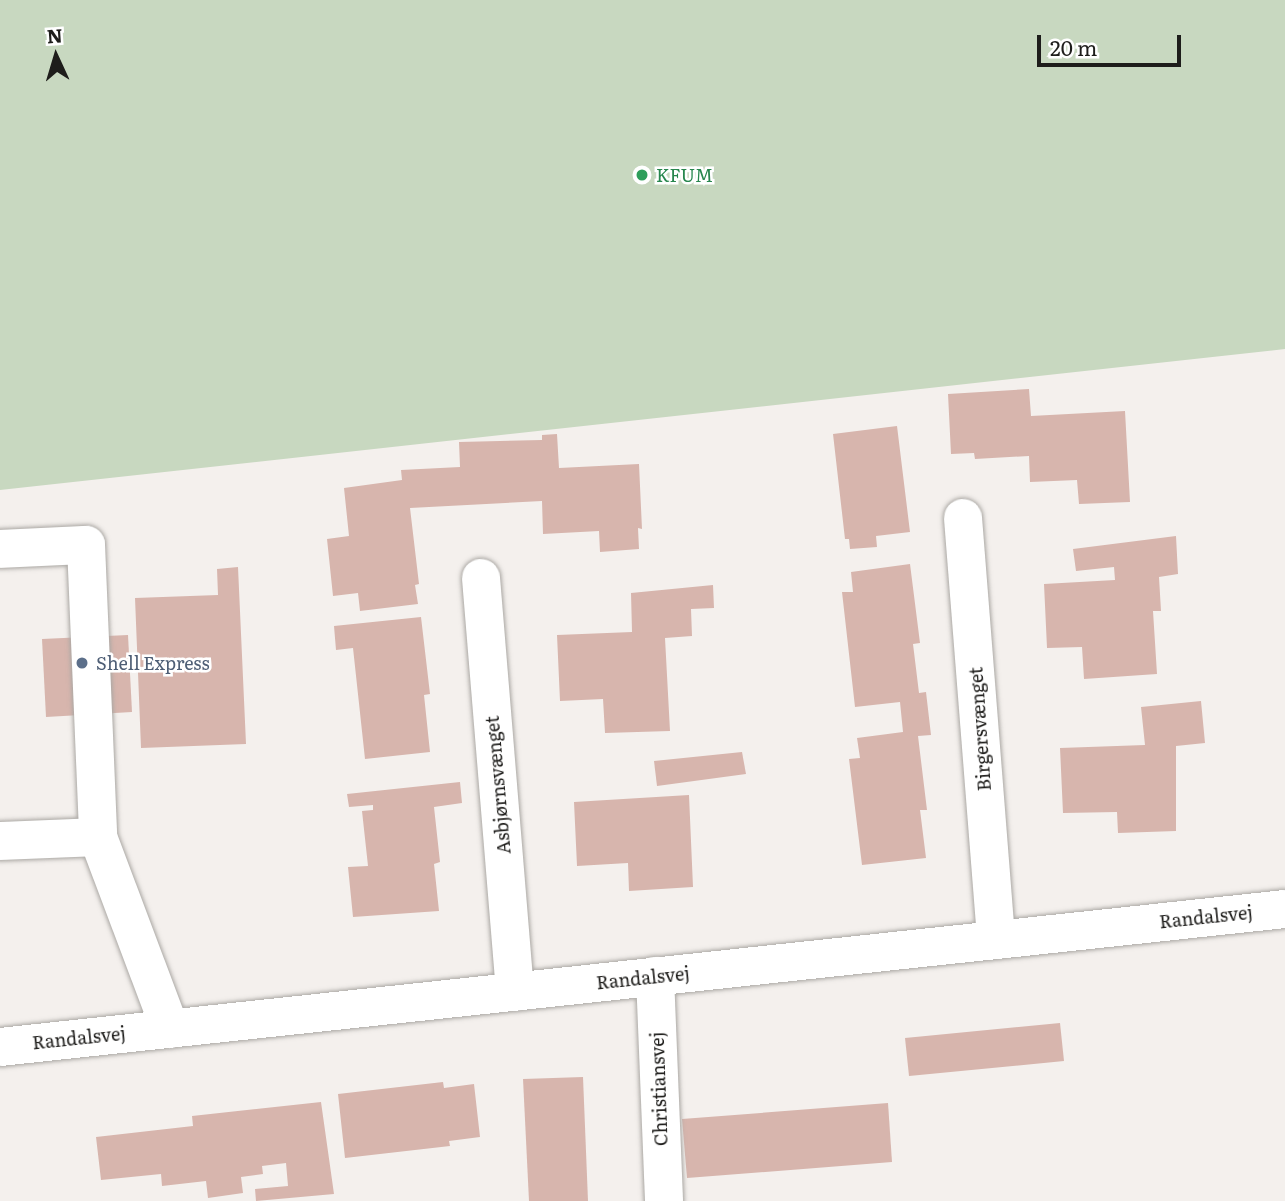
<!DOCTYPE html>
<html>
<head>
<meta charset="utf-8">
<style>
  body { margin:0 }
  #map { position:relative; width:1285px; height:1201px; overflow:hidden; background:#f4f0ed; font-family:Literata,serif }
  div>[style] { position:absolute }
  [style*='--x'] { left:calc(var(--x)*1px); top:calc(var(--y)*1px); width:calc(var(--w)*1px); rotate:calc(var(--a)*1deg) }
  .green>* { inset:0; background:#c8d8c0 }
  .building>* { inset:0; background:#d7b5ad }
  .roads { filter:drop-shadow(0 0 2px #aba8a4) drop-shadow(0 0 2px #aba8a4) }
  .minor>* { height:38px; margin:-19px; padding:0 19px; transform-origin:19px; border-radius:19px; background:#fff }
  .dots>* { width:19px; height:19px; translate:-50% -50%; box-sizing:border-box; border:4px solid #fff; border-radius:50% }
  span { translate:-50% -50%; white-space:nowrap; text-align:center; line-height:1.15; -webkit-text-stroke:5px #fff; paint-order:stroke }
  .leisure-label { font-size:18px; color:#27864d }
  .left { translate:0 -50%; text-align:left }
  .service-label { font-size:18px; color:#4e5e75 }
  .street-label { font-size:18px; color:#1e1d1b }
  .north { position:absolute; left:21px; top:21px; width:70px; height:70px; -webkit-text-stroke:5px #fff; paint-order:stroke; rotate:356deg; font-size:19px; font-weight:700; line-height:28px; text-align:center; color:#1e1d1b }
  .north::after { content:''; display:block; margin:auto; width:24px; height:32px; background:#1e1d1b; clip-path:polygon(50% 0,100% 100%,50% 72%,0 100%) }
  .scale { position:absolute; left:1037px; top:35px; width:144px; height:32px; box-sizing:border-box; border:4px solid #1e1d1b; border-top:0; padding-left:9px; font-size:21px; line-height:24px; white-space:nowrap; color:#1e1d1b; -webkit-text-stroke:5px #fff; paint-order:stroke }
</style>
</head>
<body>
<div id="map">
  <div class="green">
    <i style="clip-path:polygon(0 0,1285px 0,1285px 349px,0 490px)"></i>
  </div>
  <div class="building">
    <i style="clip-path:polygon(1029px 389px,1031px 416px,1125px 411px,1130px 502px,1079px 504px,1077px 480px,1030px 482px,1029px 456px,975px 459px,974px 453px,951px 454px,948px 394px)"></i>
    <i style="clip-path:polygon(897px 426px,910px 532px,876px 536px,877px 547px,850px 549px,849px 539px,845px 539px,833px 434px)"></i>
    <i style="clip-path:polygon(557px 434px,559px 468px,639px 464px,642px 529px,638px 528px,639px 549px,600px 552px,599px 531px,543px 534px,542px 501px,410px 508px,419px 584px,415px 585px,418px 604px,360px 611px,358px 593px,333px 596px,327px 539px,349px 536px,344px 488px,402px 480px,401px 470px,460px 467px,459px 442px,542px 440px,542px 435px)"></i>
    <i style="clip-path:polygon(1176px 536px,1178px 574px,1159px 577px,1161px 611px,1153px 611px,1157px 674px,1084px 679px,1082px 647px,1047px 648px,1044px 584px,1115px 580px,1114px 567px,1076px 571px,1073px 549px)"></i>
    <i style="clip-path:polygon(910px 564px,920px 643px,913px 644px,919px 693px,926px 692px,931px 735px,918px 736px,927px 810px,920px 810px,926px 858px,862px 865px,849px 759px,860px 758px,857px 738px,903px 732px,900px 702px,855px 707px,842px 592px,853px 592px,851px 572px)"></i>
    <i style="clip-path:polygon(238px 567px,246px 744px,141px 748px,135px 598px,218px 595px,217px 569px)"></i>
    <i style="clip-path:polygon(713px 585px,714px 608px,691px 609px,692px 636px,665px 638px,670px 731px,605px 733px,603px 699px,560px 701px,557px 635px,632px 632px,631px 593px)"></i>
    <i style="clip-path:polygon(421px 617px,430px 694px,424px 695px,430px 752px,365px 759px,353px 648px,336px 650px,334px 626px)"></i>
    <i style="clip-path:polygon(128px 635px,132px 712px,46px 717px,42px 639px)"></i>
    <i style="clip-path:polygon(1201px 701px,1205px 743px,1176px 746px,1176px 831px,1118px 833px,1117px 812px,1063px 813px,1060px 748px,1145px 745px,1141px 707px)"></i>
    <i style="clip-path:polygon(742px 752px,746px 774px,657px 786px,654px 761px)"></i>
    <i style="clip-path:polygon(460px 782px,462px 803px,434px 807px,440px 862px,434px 864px,439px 911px,353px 917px,348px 867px,368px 866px,362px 811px,373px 810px,373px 805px,349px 807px,347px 794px)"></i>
    <i style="clip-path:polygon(689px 795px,693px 887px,629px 891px,628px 863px,577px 866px,574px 802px)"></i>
    <i style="clip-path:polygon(1060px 1023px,1064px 1061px,909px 1076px,905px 1038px)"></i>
    <i style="clip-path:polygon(583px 1077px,588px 1201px,529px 1201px,523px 1079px)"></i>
    <i style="clip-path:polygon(443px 1082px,444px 1088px,474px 1084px,480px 1137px,449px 1141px,450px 1146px,345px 1158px,338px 1094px)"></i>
    <i style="clip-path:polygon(321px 1102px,334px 1194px,256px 1201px,255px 1189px,288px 1186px,286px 1163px,262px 1166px,263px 1174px,241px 1177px,243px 1193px,208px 1198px,206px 1181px,162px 1186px,161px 1174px,101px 1180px,96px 1137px,193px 1126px,192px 1116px)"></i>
    <i style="clip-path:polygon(888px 1103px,892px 1162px,687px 1178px,682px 1119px)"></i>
  </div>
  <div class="roads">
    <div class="minor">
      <i style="--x:963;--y:518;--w:423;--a:85.5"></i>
      <i style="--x:0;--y:549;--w:86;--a:-2.7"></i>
      <i style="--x:86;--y:545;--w:292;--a:87.6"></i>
      <i style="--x:98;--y:837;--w:98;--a:177.7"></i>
      <i style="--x:481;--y:578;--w:415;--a:85.3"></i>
      <i style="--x:98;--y:837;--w:205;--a:69.4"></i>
      <i style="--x:655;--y:976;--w:225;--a:87.7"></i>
      <i style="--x:0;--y:1047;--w:1292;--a:-6.13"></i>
    </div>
  </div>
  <div class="dots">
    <i style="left:642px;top:175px;background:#2e9e5b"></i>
    <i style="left:82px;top:663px;background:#5c6f8a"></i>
  </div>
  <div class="leisure-label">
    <span class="left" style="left:656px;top:175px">KFUM</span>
  </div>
  <div class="service-label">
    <span class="left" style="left:96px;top:663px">Shell Express</span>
  </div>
  <div class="street-label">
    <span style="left:980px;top:729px;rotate:-94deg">Birgersvænget</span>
    <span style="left:498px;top:785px;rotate:-95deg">Asbjørnsvænget</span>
    <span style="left:1206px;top:917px;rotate:-6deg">Randalsvej</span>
    <span style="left:643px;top:978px;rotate:-6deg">Randalsvej</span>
    <span style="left:79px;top:1038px;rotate:-6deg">Randalsvej</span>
    <span style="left:659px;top:1089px;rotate:-92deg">Christiansvej</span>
  </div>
  <div class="north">N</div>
  <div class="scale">20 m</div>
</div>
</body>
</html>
